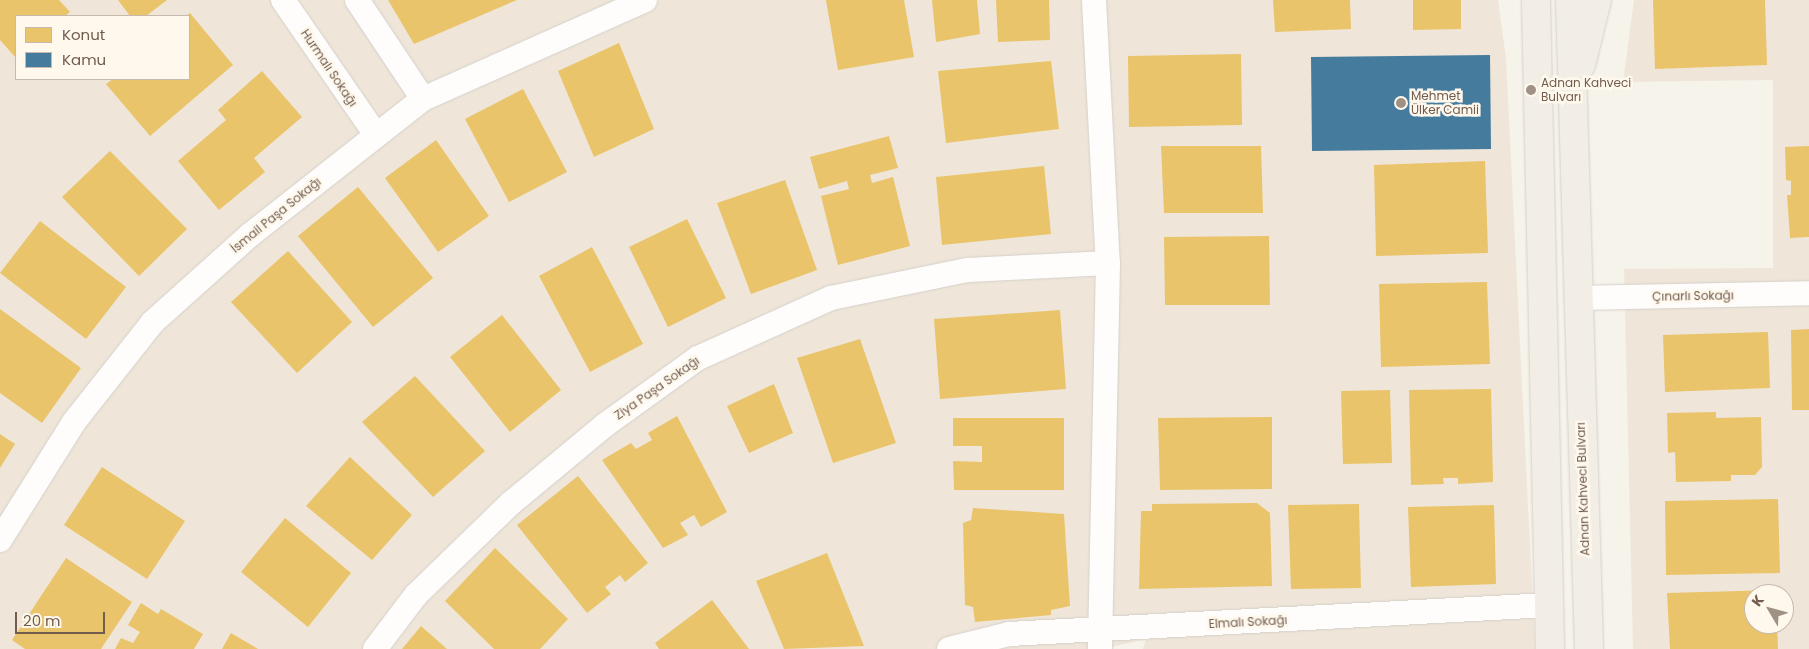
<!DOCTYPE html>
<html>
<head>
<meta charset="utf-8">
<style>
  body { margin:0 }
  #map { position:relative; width:1809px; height:649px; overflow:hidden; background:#f6f3eb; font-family:Poppins,sans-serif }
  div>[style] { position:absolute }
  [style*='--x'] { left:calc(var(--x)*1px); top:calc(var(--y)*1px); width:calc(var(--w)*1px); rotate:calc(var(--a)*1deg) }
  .residential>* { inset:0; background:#efe6d9 }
  .homes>* { inset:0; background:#e9c46a }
  .public>* { inset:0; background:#457b9d }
  .roads { filter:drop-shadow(0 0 1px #d5d0ca) drop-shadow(0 0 1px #d5d0ca) }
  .street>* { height:24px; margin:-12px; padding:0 12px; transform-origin:12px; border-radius:12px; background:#fefdfc }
  .primary>* { height:28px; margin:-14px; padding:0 14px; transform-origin:14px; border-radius:14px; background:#f2eee6 }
  .dots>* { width:14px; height:14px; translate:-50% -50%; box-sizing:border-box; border:2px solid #fef8ed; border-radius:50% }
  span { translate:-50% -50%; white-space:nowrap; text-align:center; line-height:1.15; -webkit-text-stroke:5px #fef8ed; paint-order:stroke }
  .street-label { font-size:12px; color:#725c4e }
  .poi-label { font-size:12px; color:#725c4e }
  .left { translate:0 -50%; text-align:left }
  .legend { position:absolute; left:15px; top:15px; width:175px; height:65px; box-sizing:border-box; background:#fef8ed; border:1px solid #c6baad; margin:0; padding:6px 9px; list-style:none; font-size:15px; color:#725c4e }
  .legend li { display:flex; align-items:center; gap:10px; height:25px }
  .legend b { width:25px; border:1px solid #c6baad }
  .north { position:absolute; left:1744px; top:584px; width:50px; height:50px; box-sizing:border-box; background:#fef8ed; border:1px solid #c6baad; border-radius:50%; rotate:307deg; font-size:14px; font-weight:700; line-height:20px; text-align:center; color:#725c4e }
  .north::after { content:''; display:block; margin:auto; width:18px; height:22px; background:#a09185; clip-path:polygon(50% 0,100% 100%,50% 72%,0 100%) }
  .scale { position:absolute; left:15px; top:612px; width:90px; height:22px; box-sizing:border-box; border:2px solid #725c4e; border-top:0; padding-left:6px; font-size:15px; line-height:18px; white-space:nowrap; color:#725c4e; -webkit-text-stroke:4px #fef8ed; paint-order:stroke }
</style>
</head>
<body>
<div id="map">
  <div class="residential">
    <i style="clip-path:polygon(evenodd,0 0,1498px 0,1506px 58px,1535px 649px,1143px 649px,1146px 639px,1103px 649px,0 649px,0 0,16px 16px,189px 16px,189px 79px,16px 79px,16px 16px)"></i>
    <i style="clip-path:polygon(evenodd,1634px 0,1809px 0,1809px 649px,1633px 649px,1624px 269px,1773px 268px,1773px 80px,1623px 82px,1634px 0,1754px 594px,1784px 594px,1784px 624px,1754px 624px,1754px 594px)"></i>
  </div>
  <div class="homes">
    <i style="clip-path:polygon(0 0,59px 0,70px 12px,65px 16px,16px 16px,16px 58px,0 40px)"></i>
    <i style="clip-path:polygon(118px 0,167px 0,146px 16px,130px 16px)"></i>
    <i style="clip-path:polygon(388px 0,517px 0,414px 44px)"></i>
    <i style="clip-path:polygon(826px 0,904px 0,914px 57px,838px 70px)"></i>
    <i style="clip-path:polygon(932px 0,977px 0,980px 34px,936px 42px)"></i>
    <i style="clip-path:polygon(996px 0,1049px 0,1050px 40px,998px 42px)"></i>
    <i style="clip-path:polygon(1273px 0,1350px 0,1351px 29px,1275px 32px)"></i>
    <i style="clip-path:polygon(1413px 0,1461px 0,1461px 29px,1413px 30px)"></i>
    <i style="clip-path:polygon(1653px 0,1765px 0,1767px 65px,1655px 69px)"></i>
    <i style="clip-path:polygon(190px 13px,233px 65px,150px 136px,106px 84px,113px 79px,189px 79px,186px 16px)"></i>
    <i style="clip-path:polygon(619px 43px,654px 129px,594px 157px,558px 71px)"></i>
    <i style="clip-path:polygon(1241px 54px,1242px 125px,1129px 127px,1128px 56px)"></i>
    <i style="clip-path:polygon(1051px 61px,1059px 129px,946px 143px,938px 71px)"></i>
    <i style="clip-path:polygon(262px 71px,302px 117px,254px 158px,265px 172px,219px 210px,178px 161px,226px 120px,218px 110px)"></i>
    <i style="clip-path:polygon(523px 89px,567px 172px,509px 202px,465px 119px)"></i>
    <i style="clip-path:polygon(889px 136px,898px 168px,870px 175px,872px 183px,893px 177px,910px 246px,838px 265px,821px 196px,849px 189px,847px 181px,819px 189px,810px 157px)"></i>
    <i style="clip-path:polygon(436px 140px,489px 216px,438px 252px,385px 178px)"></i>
    <i style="clip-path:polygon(1161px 146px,1261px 146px,1263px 213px,1164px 213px)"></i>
    <i style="clip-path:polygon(1809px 146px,1809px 237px,1790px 238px,1787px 195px,1791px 195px,1791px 181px,1786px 180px,1785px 147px)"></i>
    <i style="clip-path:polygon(110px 151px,187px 229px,139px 276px,62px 197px)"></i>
    <i style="clip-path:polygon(1485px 161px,1488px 253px,1376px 256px,1374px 165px)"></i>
    <i style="clip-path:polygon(1044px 166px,1051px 234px,942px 245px,936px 177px)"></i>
    <i style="clip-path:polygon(785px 180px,817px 270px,751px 294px,717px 203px)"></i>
    <i style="clip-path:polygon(358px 187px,433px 278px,373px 327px,298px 236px)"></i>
    <i style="clip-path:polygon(687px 219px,726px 298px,668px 327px,629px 247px)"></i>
    <i style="clip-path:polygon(40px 221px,126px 287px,86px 339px,0 273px)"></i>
    <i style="clip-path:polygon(1269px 236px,1270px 305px,1165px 305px,1164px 237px)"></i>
    <i style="clip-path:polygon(592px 247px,643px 344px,590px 372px,539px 276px)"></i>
    <i style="clip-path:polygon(288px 251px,352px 322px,297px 373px,231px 302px)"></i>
    <i style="clip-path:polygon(1487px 282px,1490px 364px,1381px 367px,1379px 284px)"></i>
    <i style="clip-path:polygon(0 309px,81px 368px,42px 423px,0 393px)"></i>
    <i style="clip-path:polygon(1060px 310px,1066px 389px,940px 399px,934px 319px)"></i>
    <i style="clip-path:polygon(502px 315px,561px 390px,510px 432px,450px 357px)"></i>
    <i style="clip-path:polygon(1809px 329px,1809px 410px,1792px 410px,1791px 330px)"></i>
    <i style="clip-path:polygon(1768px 332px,1770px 388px,1665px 392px,1663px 335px)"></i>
    <i style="clip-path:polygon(860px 339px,896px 443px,833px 463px,797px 358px)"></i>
    <i style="clip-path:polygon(415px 376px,485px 451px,433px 497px,362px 422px)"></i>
    <i style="clip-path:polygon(774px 384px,793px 433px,749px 453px,727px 406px)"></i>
    <i style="clip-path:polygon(1491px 389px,1493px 482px,1458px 484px,1458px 478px,1443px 478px,1444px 484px,1411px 485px,1409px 390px)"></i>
    <i style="clip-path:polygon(1390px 390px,1392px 463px,1343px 464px,1341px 391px)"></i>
    <i style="clip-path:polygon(1716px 412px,1716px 418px,1761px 417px,1762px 467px,1755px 475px,1731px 475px,1731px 481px,1676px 482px,1675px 452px,1668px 453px,1667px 413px)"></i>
    <i style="clip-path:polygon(677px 416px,727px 512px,701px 527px,694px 515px,680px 523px,688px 535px,663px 548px,602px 460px,631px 443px,636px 449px,652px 440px,648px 433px)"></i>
    <i style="clip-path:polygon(1272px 417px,1272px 489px,1160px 490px,1158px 418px)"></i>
    <i style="clip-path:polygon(953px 418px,1064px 418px,1064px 490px,954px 490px,953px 461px,982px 462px,982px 446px,953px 446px)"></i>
    <i style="clip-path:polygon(0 434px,15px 444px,0 468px)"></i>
    <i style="clip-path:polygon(350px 457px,412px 515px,372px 560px,306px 506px)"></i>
    <i style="clip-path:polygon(102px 467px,185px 521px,147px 579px,64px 525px)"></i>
    <i style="clip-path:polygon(578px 476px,648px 563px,625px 582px,620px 575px,605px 587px,611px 594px,587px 613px,517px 525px)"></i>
    <i style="clip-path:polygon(1778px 499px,1780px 573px,1666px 575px,1665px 501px)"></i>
    <i style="clip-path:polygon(1257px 503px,1270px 513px,1272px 586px,1139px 589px,1141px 511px,1152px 511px,1152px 504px)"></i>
    <i style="clip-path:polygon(1359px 504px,1361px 588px,1291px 589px,1288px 505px)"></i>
    <i style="clip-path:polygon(1494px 505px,1496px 584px,1411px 587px,1408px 507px)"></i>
    <i style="clip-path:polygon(973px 508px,1064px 514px,1070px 606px,1051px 610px,1051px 615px,975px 622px,973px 607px,965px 605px,963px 523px,971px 520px)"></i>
    <i style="clip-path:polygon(285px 518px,351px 573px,308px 627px,241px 572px)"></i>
    <i style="clip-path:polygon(495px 548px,568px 619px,540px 649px,494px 649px,445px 601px)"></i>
    <i style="clip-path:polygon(827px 553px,864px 646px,784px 649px,756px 581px)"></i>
    <i style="clip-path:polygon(66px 558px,132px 602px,101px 649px,25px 649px,12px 640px)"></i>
    <i style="clip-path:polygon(1776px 590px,1777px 594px,1754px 594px,1754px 624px,1777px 624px,1778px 649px,1670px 649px,1667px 593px)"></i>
    <i style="clip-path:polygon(712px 600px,749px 649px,659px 649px,655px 643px)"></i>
    <i style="clip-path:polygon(141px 603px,158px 614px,161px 609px,203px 634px,194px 649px,115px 649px,121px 638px,133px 643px,140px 632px,128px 625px)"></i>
    <i style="clip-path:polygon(421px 626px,447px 649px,402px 649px)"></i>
    <i style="clip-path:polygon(231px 633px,258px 649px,222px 649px)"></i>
  </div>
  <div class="public">
    <i style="clip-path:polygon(1490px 55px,1491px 149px,1312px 151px,1311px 57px)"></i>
  </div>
  <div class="roads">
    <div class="street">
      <i style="--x:283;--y:0;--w:164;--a:55.4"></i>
      <i style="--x:357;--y:0;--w:119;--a:56.3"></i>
      <i style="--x:1094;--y:0;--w:263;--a:87"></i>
      <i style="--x:1108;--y:263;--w:386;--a:91.2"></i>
      <i style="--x:1577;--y:298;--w:232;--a:-1.2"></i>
      <i style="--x:0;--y:540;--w:139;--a:-57.9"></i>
      <i style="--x:74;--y:422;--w:127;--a:-51.7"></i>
      <i style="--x:153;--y:322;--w:130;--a:-41.9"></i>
      <i style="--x:250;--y:235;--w:220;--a:-38.2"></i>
      <i style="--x:423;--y:99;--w:243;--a:-24"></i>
      <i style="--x:375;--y:649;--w:68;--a:-52.8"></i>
      <i style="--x:416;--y:595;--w:132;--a:-44.1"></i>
      <i style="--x:511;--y:503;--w:122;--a:-39.7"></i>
      <i style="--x:605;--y:425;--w:115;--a:-35.8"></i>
      <i style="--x:698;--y:358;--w:146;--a:-24.3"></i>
      <i style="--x:831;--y:298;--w:140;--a:-11.6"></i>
      <i style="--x:968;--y:270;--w:140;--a:-2.9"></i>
      <i style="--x:949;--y:649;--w:62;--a:-14"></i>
      <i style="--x:1009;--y:634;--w:540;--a:-3.08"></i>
    </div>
    <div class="primary">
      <i style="--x:1536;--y:0;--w:649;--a:88.76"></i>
      <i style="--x:1570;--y:0;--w:649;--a:88.32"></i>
      <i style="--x:1581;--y:65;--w:67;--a:-76.2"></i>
    </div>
  </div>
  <div class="dots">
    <i style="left:1531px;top:90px;background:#a09185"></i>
    <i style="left:1401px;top:103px;background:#a09185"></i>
  </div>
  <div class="street-label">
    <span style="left:329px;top:68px;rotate:56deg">Hurmalı Sokağı</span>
    <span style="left:276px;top:215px;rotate:-39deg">İsmail Paşa Sokağı</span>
    <span style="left:1693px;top:296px;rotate:-1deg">Çınarlı Sokağı</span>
    <span style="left:657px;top:388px;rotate:-35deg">Ziya Paşa Sokağı</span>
    <span style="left:1583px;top:489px;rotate:-92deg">Adnan Kahveci Bulvarı</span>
    <span style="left:1248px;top:622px;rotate:-3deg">Elmalı Sokağı</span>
  </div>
  <div class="poi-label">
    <span class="left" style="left:1541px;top:90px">Adnan Kahveci<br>Bulvarı</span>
    <span class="left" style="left:1411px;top:103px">Mehmet<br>Ülker Camii</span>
  </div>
  <ul class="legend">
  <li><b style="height:14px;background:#e9c46a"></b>Konut</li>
  <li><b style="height:14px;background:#457b9d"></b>Kamu</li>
  </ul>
  <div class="north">K</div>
  <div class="scale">20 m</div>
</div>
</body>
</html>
